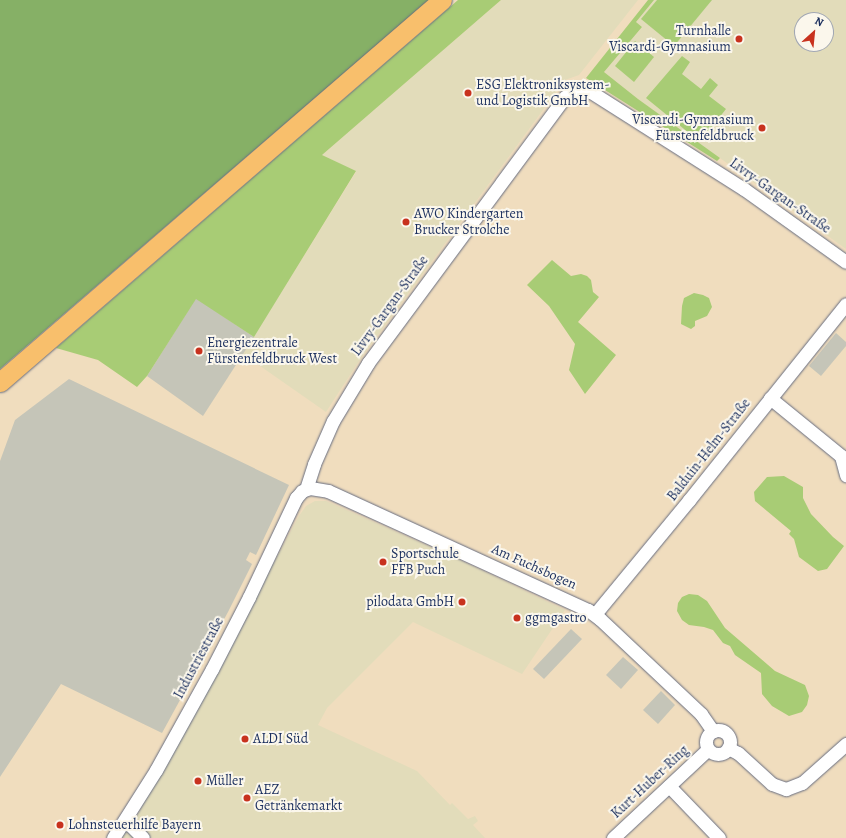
<!DOCTYPE html>
<html>
<head>
<meta charset="utf-8">
<style>
  body { margin:0 }
  #map { position:relative; width:846px; height:838px; overflow:hidden; background:#f0ddbe; font-family:Alegreya,serif }
  div>[style] { position:absolute }
  [style*='--x'] { left:calc(var(--x)*1px); top:calc(var(--y)*1px); width:calc(var(--w)*1px); rotate:calc(var(--a)*1deg) }
  .built>* { inset:0; background:#e2dcba }
  .industrial>* { inset:0; background:#c5c5b8 }
  .green>* { inset:0; background:#a8cc75 }
  .forest>* { inset:0; background:#86b066 }
  .roads { filter:drop-shadow(0 0 1px #666c80) drop-shadow(0 0 1px #666c80) }
  .minor>* { height:13px; margin:-6.5px; padding:0 6.5px; transform-origin:6.5px; border-radius:6.5px; background:#fff }
  .minor>.ring { margin:-6.5px; padding:0; box-sizing:content-box; background:none; border:13px solid #fff; border-radius:50% }
  .highway>* { height:19px; margin:-9.5px; padding:0 9.5px; transform-origin:9.5px; border-radius:9.5px; background:#f8bf6c }
  .dots>* { width:11px; height:11px; translate:-50% -50%; box-sizing:border-box; border:2px solid #fbf7ec; border-radius:50% }
  span { translate:-50% -50%; white-space:nowrap; text-align:center; line-height:1.15; -webkit-text-stroke:4px #fbf7ec; paint-order:stroke }
  .poi-label { font-size:14px; color:#1b2f5e }
  .right { translate:-100% -50%; text-align:right }
  .left { translate:0 -50%; text-align:left }
  .street-label { font-size:14px; color:#1b2f5e }
  .north { position:absolute; left:794px; top:12px; width:40px; height:40px; box-sizing:border-box; background:#fbf7ec; border:1px solid #a1a7b3; border-radius:50%; rotate:27deg; font-size:11px; font-weight:700; line-height:16px; text-align:center; color:#1b2f5e }
  .north::after { content:''; display:block; margin:auto; width:14px; height:18px; background:#c8321e; clip-path:polygon(50% 0,100% 100%,50% 72%,0 100%) }
</style>
</head>
<body>
<div id="map">
  <div class="built">
    <i style="clip-path:polygon(501px 0,638px 0,579px 75px,565px 80px,361px 358px,326px 412px,243px 354px,356px 172px,322px 155px)"></i>
    <i style="clip-path:polygon(evenodd,654px 0,846px 0,846px 249px,638px 99px,604px 72px,642px 27px,636px 22px,654px 0,802px 20px,826px 20px,826px 44px,802px 44px,802px 20px)"></i>
    <i style="clip-path:polygon(315px 501px,326px 501px,462px 561px,565px 610px,522px 674px,413px 622px,327px 708px,318px 725px,417px 771px,450px 805px,452px 803px,468px 819px,475px 816px,478px 821px,473px 825px,485px 838px,121px 838px,134px 821px,299px 516px,306px 506px)"></i>
  </div>
  <div class="industrial">
    <i style="clip-path:polygon(196px 298px,254px 337px,203px 416px,147px 376px)"></i>
    <i style="clip-path:polygon(836px 333px,846px 342px,846px 346px,821px 376px,809px 366px)"></i>
    <i style="clip-path:polygon(69px 379px,289px 485px,256px 555px,250px 552px,246px 560px,252px 564px,228px 612px,162px 733px,61px 684px,0 777px,0 461px,15px 420px)"></i>
    <i style="clip-path:polygon(571px 629px,582px 639px,544px 679px,533px 669px)"></i>
    <i style="clip-path:polygon(623px 657px,638px 670px,621px 689px,606px 675px)"></i>
    <i style="clip-path:polygon(661px 691px,675px 705px,658px 724px,643px 710px)"></i>
  </div>
  <div class="green">
    <i style="clip-path:polygon(458px 0,501px 0,322px 155px,356px 171px,254px 337px,196px 299px,147px 376px,137px 387px,98px 360px,56px 348px)"></i>
    <i style="clip-path:polygon(648px 0,654px 0,636px 22px,642px 27px,604px 72px,638px 99px,720px 158px,717px 161px,586px 78px)"></i>
    <i style="clip-path:polygon(657px 0,712px 0,674px 46px,641px 19px)"></i>
    <i style="clip-path:polygon(635px 41px,654px 57px,634px 82px,615px 66px)"></i>
    <i style="clip-path:polygon(682px 56px,690px 62px,682px 74px,701px 89px,710px 78px,718px 85px,709px 96px,726px 109px,700px 142px,646px 98px)"></i>
    <i style="clip-path:polygon(552px 260px,571px 276px,581px 274px,587px 276px,591px 280px,593px 292px,599px 297px,578px 322px,616px 355px,585px 394px,569px 370px,575px 344px,549px 306px,527px 285px)"></i>
    <i style="clip-path:polygon(694px 293px,703px 295px,709px 298px,712px 307px,707px 316px,695px 321px,695px 326px,691px 329px,681px 324px,682px 306px,684px 298px)"></i>
    <i style="clip-path:polygon(784px 476px,803px 487px,803px 498px,811px 514px,833px 537px,844px 546px,827px 569px,818px 571px,799px 557px,794px 539px,789px 534px,791px 531px,755px 501px,754px 492px,767px 477px)"></i>
    <i style="clip-path:polygon(689px 594px,698px 595px,707px 601px,725px 628px,775px 671px,805px 685px,809px 696px,807px 705px,802px 712px,789px 716px,772px 706px,762px 694px,761px 673px,735px 655px,730px 646px,723px 643px,713px 630px,704px 627px,689px 625px,682px 620px,677px 611px,678px 603px,682px 597px)"></i>
  </div>
  <div class="forest">
    <i style="clip-path:polygon(0 0,429px 0,0 369px)"></i>
  </div>
  <div class="roads">
    <div class="minor">
      <i style="--x:770;--y:398;--w:92;--a:39.2"></i>
      <i style="--x:841;--y:456;--w:20;--a:75"></i>
      <i style="--x:306;--y:489;--w:26;--a:-72"></i>
      <i style="--x:314;--y:464;--w:47;--a:-66.2"></i>
      <i style="--x:333;--y:421;--w:68;--a:-58.9"></i>
      <i style="--x:368;--y:363;--w:331;--a:-53.5"></i>
      <i style="--x:565;--y:97;--w:11;--a:-38"></i>
      <i style="--x:574;--y:90;--w:7;--a:-8"></i>
      <i style="--x:581;--y:89;--w:10;--a:17"></i>
      <i style="--x:591;--y:92;--w:181;--a:32.4"></i>
      <i style="--x:744;--y:189;--w:125;--a:35.6"></i>
      <i style="--x:595;--y:614;--w:148;--a:-50.5"></i>
      <i style="--x:689;--y:500;--w:251;--a:-51.3"></i>
      <i class="ring" style="left:706px;top:730px;width:11px;height:11px"></i>
      <i style="--x:728;--y:748;--w:11;--a:27"></i>
      <i style="--x:738;--y:753;--w:46;--a:42.4"></i>
      <i style="--x:772;--y:784;--w:15;--a:20"></i>
      <i style="--x:786;--y:789;--w:17;--a:-21"></i>
      <i style="--x:802;--y:783;--w:59;--a:-41.6"></i>
      <i style="--x:669;--y:786;--w:72;--a:46.1"></i>
      <i style="--x:125;--y:820;--w:25;--a:45"></i>
      <i style="--x:113;--y:838;--w:80;--a:-57.7"></i>
      <i style="--x:156;--y:770;--w:115;--a:-61"></i>
      <i style="--x:212;--y:669;--w:81;--a:-62.8"></i>
      <i style="--x:249;--y:597;--w:110;--a:-64.6"></i>
      <i style="--x:296;--y:498;--w:9;--a:-49"></i>
      <i style="--x:302;--y:491;--w:9;--a:-21"></i>
      <i style="--x:310;--y:488;--w:18;--a:9"></i>
      <i style="--x:328;--y:491;--w:286;--a:24.6"></i>
      <i style="--x:588;--y:610;--w:15;--a:37"></i>
      <i style="--x:600;--y:619;--w:139;--a:43.2"></i>
      <i style="--x:701;--y:714;--w:21;--a:55"></i>
      <i style="--x:613;--y:838;--w:130;--a:-43.1"></i>
    </div>
    <div class="highway">
      <i style="--x:0;--y:382;--w:584;--a:-40.84"></i>
    </div>
  </div>
  <div class="dots">
    <i style="left:739px;top:39px;background:#c8321e"></i>
    <i style="left:468px;top:93px;background:#c8321e"></i>
    <i style="left:762px;top:128px;background:#c8321e"></i>
    <i style="left:406px;top:222px;background:#c8321e"></i>
    <i style="left:199px;top:351px;background:#c8321e"></i>
    <i style="left:383px;top:562px;background:#c8321e"></i>
    <i style="left:462px;top:602px;background:#c8321e"></i>
    <i style="left:517px;top:618px;background:#c8321e"></i>
    <i style="left:245px;top:739px;background:#c8321e"></i>
    <i style="left:198px;top:781px;background:#c8321e"></i>
    <i style="left:247px;top:798px;background:#c8321e"></i>
    <i style="left:60px;top:825px;background:#c8321e"></i>
  </div>
  <div class="poi-label">
    <span class="right" style="left:731px;top:39px">Turnhalle<br>Viscardi-Gymnasium</span>
    <span class="left" style="left:476px;top:93px">ESG Elektroniksystem-<br>und Logistik GmbH</span>
    <span class="right" style="left:754px;top:128px">Viscardi-Gymnasium<br>Fürstenfeldbruck</span>
    <span class="left" style="left:414px;top:222px">AWO Kindergarten<br>Brucker Strolche</span>
    <span class="left" style="left:207px;top:351px">Energiezentrale<br>Fürstenfeldbruck West</span>
    <span class="left" style="left:391px;top:562px">Sportschule<br>FFB Puch</span>
    <span class="right" style="left:454px;top:602px">pilodata GmbH</span>
    <span class="left" style="left:525px;top:618px">ggmgastro</span>
    <span class="left" style="left:253px;top:739px">ALDI Süd</span>
    <span class="left" style="left:206px;top:781px">Müller</span>
    <span class="left" style="left:255px;top:798px">AEZ<br>Getränkemarkt</span>
    <span class="left" style="left:68px;top:825px">Lohnsteuerhilfe Bayern</span>
  </div>
  <div class="street-label">
    <span style="left:780px;top:196px;rotate:35deg">Livry-Gargan-Straße</span>
    <span style="left:390px;top:306px;rotate:-54deg">Livry-Gargan-Straße</span>
    <span style="left:709px;top:450px;rotate:-52deg">Balduin-Helm-Straße</span>
    <span style="left:534px;top:567px;rotate:24deg">Am Fuchsbogen</span>
    <span style="left:199px;top:658px;rotate:-62deg">Industriestraße</span>
    <span style="left:650px;top:782px;rotate:-43deg">Kurt-Huber-Ring</span>
  </div>
  <div class="north">N</div>
</div>
</body>
</html>
